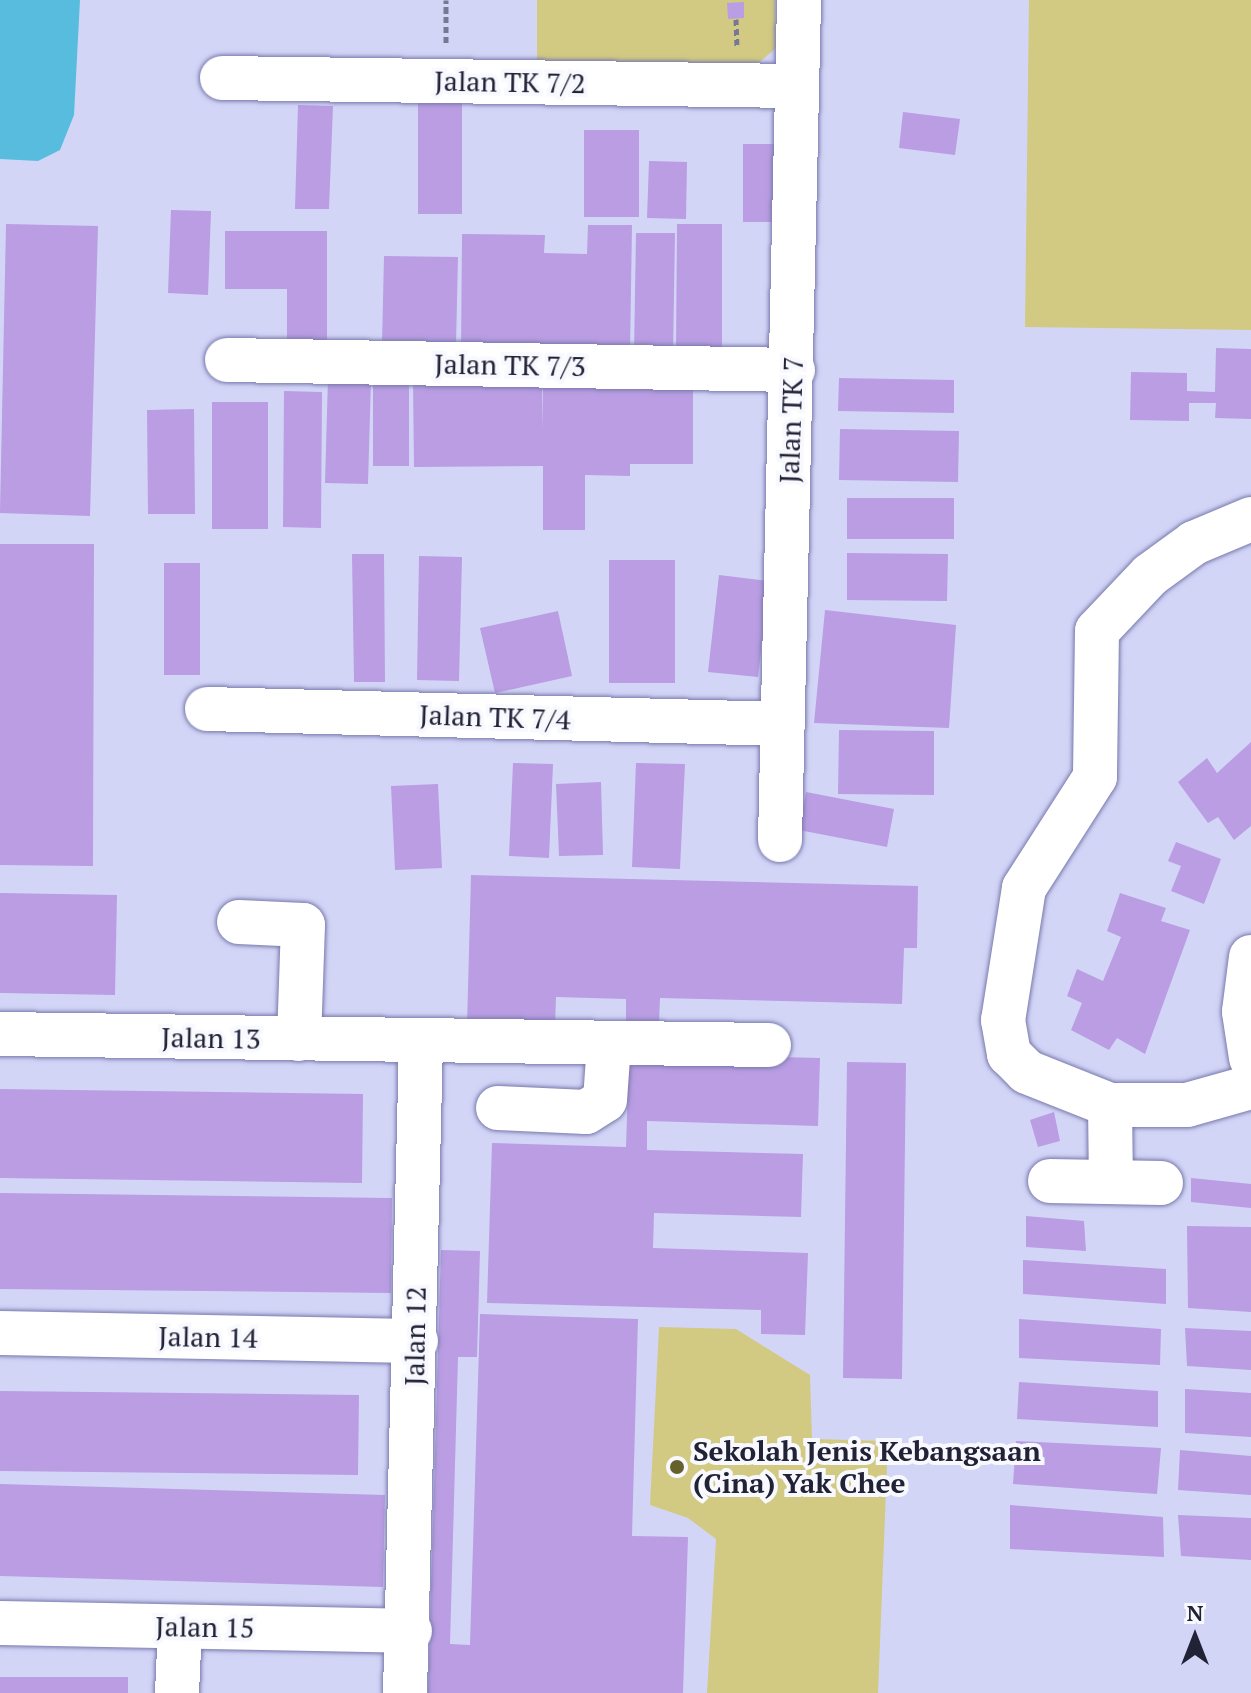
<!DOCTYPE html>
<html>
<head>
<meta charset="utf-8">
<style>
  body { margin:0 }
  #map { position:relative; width:1251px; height:1693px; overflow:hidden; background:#d3d5f7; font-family:"PT Serif",serif }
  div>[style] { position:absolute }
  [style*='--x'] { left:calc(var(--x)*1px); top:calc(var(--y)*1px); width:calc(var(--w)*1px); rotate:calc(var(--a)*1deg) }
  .green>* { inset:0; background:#d2ca82 }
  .water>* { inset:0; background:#58bcde }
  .building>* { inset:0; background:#ba9de3 }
  .path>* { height:5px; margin-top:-2.5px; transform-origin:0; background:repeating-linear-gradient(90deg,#777893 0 6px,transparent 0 10px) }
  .roads { filter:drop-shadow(0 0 2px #7879ac) drop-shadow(0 0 2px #7879ac) }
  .minor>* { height:44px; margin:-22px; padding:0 22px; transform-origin:22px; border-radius:22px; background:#fff }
  .dots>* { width:22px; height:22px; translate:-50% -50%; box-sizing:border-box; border:4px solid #f8f9fe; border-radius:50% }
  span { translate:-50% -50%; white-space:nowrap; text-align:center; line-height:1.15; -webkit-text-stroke:8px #f8f9fe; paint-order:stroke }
  .street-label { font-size:28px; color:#222237 }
  .poi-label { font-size:28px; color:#222237; font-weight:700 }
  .left { translate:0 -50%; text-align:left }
  .north { position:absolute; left:1155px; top:1597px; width:80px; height:80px; -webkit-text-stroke:6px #f8f9fe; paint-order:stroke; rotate:0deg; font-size:22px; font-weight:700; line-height:32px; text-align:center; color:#222237 }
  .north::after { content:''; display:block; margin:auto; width:28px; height:36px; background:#222237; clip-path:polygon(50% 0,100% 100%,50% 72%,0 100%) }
</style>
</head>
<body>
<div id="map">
  <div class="green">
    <i style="clip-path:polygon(537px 0,775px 0,776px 48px,756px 65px,537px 62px)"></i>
    <i style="clip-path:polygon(1029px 0,1251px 0,1251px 330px,1025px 327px)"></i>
    <i style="clip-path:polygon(659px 1327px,736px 1329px,810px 1375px,812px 1439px,888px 1441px,878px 1693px,707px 1693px,716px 1539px,688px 1518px,650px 1505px)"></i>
  </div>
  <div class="water">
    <i style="clip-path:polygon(0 0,80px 0,74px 115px,60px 150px,38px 161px,0 159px)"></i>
  </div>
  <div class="building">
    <i style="clip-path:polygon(744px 2px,744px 18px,728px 19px,727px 3px)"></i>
    <i style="clip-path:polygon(418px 102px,462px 102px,462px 214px,418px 214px)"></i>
    <i style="clip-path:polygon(298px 105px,333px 106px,329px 209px,295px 209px)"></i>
    <i style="clip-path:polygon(903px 112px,960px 119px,955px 155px,899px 148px)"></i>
    <i style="clip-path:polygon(584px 130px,639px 130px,639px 217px,584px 217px)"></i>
    <i style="clip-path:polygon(743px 144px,777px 144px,777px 222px,743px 222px)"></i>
    <i style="clip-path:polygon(649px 161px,687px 162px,686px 219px,647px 218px)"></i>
    <i style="clip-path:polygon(171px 210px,211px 211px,208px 295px,168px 293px)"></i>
    <i style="clip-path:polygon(6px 224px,98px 226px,90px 516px,0 513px)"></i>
    <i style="clip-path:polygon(677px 224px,722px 224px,722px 357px,676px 356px)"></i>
    <i style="clip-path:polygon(588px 225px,632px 225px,630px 352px,461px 350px,462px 234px,545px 235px,544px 253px,587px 254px)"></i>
    <i style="clip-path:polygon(225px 231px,327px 231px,327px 347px,287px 347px,287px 289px,225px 289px)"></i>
    <i style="clip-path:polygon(636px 233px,675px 233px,673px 355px,634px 354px)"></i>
    <i style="clip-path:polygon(384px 256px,458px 257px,456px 345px,382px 344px)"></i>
    <i style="clip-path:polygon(1216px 348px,1251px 349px,1251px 419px,1215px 418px,1216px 403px,1189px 403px,1189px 421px,1130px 420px,1131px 372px,1187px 373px,1187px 391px,1215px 392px)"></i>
    <i style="clip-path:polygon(328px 378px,371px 379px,368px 484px,325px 483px)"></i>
    <i style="clip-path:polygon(373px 378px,409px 378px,409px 466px,373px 466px)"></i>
    <i style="clip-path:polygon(839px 378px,954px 380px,954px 413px,838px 411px)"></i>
    <i style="clip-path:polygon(542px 381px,542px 431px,543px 383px,693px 384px,693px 464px,630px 464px,630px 476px,585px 475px,585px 530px,543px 530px,543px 466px,414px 467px,413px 382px)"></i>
    <i style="clip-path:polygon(284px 391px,322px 392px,321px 528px,283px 527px)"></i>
    <i style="clip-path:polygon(212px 402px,268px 402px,268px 529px,212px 529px)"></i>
    <i style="clip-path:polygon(194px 409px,195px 514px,148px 514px,147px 410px)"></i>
    <i style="clip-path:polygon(840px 429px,959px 431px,958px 482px,839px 480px)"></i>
    <i style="clip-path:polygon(847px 498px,954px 498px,954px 539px,847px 539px)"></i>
    <i style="clip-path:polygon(0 544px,94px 544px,93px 866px,0 865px)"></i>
    <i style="clip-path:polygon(847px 553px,948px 554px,947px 601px,847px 600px)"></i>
    <i style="clip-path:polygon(352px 554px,384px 554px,385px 682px,354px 682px)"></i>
    <i style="clip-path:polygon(419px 556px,462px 557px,459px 681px,417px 680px)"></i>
    <i style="clip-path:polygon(609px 560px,675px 560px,675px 683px,609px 683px)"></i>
    <i style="clip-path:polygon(164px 563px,200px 563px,200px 675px,164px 675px)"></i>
    <i style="clip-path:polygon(719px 575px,769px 581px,758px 677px,708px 672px)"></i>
    <i style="clip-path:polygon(825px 610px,956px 625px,949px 728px,814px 723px)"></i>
    <i style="clip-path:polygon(558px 611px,572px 676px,495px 693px,480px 628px)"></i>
    <i style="clip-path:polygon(839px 730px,934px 731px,934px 795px,838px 794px)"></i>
    <i style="clip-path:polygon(1251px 742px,1251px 826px,1234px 840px,1218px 817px,1208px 823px,1178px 782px,1207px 758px,1217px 773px)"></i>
    <i style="clip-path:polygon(513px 763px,553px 764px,549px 858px,509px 856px)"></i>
    <i style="clip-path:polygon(636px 763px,685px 764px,680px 869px,632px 867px)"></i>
    <i style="clip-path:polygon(601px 782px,603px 855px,559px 856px,556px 784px)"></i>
    <i style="clip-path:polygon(438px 784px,442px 868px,395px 870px,391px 786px)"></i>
    <i style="clip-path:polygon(806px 792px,894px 809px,887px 847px,799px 830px)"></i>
    <i style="clip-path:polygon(1176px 842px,1221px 859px,1204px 904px,1171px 891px,1181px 866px,1168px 861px)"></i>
    <i style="clip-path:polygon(471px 875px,918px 886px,917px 948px,904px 948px,902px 1004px,660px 998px,659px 1022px,626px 1021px,626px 999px,556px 997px,555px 1028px,467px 1026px)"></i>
    <i style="clip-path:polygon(0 893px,117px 895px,115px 995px,0 993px)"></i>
    <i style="clip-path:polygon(1120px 893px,1166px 908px,1161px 921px,1190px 930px,1145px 1054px,1117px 1038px,1109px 1050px,1071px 1030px,1082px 1003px,1067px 996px,1077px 969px,1103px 981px,1121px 937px,1107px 931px)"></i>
    <i style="clip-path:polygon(629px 1053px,820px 1058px,818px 1126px,647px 1121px,647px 1150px,803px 1154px,801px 1217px,654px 1213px,653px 1248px,808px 1253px,805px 1335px,761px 1334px,761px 1310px,487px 1303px,492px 1143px,626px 1147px)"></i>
    <i style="clip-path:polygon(847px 1062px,906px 1063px,902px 1379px,843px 1378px)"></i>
    <i style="clip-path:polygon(0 1089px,363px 1094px,362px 1183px,0 1178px)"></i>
    <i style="clip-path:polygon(1054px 1112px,1060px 1141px,1038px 1147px,1030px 1120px)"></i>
    <i style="clip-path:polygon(1191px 1178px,1251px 1184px,1251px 1208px,1191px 1202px)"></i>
    <i style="clip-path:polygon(0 1193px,392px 1198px,391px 1293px,0 1289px)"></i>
    <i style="clip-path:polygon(1026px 1216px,1084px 1221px,1086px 1251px,1026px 1247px)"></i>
    <i style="clip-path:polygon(1187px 1226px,1251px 1227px,1251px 1312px,1188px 1308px)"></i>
    <i style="clip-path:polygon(441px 1250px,480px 1251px,477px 1357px,458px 1357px,450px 1644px,470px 1645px,480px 1314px,638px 1319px,632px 1536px,688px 1537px,683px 1693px,428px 1693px)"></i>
    <i style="clip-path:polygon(1023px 1260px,1166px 1269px,1166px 1304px,1023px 1294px)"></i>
    <i style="clip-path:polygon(1019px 1319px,1161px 1329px,1160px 1365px,1019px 1358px)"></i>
    <i style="clip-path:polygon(1185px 1328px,1251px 1331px,1251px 1370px,1187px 1366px)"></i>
    <i style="clip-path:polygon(1019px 1382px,1158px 1391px,1158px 1427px,1017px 1419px)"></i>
    <i style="clip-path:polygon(1185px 1389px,1251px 1393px,1251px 1437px,1185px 1433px)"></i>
    <i style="clip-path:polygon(0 1391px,359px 1395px,358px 1475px,0 1471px)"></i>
    <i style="clip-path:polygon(1016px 1441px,1161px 1448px,1157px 1494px,1013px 1484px)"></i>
    <i style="clip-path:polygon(1180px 1450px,1251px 1456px,1251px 1495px,1178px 1490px)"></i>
    <i style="clip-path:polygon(0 1484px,385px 1495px,383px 1587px,0 1576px)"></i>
    <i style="clip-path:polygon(1010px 1505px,1163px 1517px,1164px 1557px,1010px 1549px)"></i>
    <i style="clip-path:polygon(1178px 1515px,1251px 1518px,1251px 1560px,1181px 1556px)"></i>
    <i style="clip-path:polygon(0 1677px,128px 1677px,128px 1693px,0 1693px)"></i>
  </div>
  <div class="path">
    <i style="--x:736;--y:19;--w:29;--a:88"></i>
    <i style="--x:446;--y:43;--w:43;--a:-90"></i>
  </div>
  <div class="roads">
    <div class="minor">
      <i style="--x:222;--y:78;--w:575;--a:0.8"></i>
      <i style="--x:227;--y:360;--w:566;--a:1.01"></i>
      <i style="--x:1251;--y:519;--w:62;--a:157.2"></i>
      <i style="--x:1194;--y:543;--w:54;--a:144"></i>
      <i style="--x:1150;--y:575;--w:77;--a:133.4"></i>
      <i style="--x:1097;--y:631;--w:146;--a:90.8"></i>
      <i style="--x:1095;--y:777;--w:132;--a:122.6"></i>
      <i style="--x:1024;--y:888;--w:134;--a:99"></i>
      <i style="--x:1003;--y:1020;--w:35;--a:80"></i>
      <i style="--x:1009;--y:1054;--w:25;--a:45"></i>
      <i style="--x:1027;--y:1072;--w:89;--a:21.7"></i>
      <i style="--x:1110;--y:1105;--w:77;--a:0"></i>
      <i style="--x:1187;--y:1105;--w:66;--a:-15.7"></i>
      <i style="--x:207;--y:709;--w:576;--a:1.49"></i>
      <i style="--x:780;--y:840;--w:840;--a:-88.7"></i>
      <i style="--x:239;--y:922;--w:64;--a:2.7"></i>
      <i style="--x:303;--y:925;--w:114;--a:92"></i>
      <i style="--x:1251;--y:957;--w:55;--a:97.3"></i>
      <i style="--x:1244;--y:1012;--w:47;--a:81.3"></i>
      <i style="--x:0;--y:1034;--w:769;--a:0.82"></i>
      <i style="--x:1110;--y:1105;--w:77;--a:89.3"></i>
      <i style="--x:498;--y:1108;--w:88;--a:2.6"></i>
      <i style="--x:586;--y:1112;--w:22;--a:-32"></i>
      <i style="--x:605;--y:1100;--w:56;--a:-85.9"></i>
      <i style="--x:1050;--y:1181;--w:111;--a:1"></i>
      <i style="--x:0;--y:1333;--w:416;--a:1.1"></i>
      <i style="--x:0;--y:1623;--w:410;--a:1.1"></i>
      <i style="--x:177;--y:1693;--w:66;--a:-87.4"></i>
      <i style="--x:405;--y:1693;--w:651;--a:-88.59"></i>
    </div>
  </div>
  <div class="dots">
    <i style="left:677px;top:1467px;background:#65602c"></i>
  </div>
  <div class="street-label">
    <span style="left:510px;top:82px;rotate:1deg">Jalan TK 7/2</span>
    <span style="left:510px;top:365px;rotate:1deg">Jalan TK 7/3</span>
    <span style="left:791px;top:420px;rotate:-88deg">Jalan TK 7</span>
    <span style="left:495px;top:717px;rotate:2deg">Jalan TK 7/4</span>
    <span style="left:211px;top:1038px;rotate:1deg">Jalan 13</span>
    <span style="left:415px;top:1336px;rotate:-89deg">Jalan 12</span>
    <span style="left:208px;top:1337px;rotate:1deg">Jalan 14</span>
    <span style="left:205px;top:1627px;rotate:1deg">Jalan 15</span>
  </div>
  <div class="poi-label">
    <span class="left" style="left:693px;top:1467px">Sekolah Jenis Kebangsaan<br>(Cina) Yak Chee</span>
  </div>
  <div class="north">N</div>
</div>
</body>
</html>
